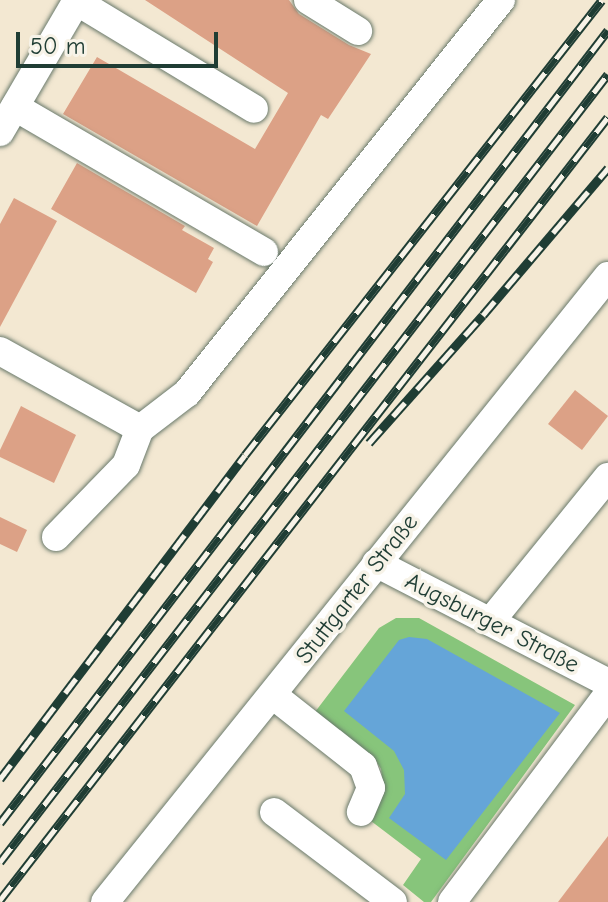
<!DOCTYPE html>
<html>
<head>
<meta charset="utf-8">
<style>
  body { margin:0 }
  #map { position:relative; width:608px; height:902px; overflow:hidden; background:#f3e8d2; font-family:"Comic Neue",sans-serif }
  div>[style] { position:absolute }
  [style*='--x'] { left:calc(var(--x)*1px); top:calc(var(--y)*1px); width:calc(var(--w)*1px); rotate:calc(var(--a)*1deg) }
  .green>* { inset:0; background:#87c57b }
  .water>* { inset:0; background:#65a5d8 }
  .building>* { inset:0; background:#dca186 }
  .roads { filter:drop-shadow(0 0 2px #69796b) drop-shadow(0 0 2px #69796b) }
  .minor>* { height:28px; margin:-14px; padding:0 14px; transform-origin:14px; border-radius:14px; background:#fff }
  .rail>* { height:9px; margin-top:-4.5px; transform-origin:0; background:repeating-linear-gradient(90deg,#f7f3e8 0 18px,#1f3d34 0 36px); box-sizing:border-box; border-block:2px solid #1f3d34 }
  span { translate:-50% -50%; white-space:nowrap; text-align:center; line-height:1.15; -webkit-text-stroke:7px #f7f3e8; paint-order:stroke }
  .street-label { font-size:24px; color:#1f3d34 }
  .scale { position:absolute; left:16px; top:32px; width:202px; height:36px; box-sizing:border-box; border:4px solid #1f3d34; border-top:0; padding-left:10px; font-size:24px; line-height:28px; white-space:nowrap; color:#1f3d34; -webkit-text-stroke:6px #f7f3e8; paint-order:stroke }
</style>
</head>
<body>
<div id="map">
  <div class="green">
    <i style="clip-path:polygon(396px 618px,419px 618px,575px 705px,431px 902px,424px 902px,403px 885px,421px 859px,371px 821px,384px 793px,381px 769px,375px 759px,315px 712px,379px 628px)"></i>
  </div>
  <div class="water">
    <i style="clip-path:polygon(409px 637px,427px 639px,560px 713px,446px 860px,389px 818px,405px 794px,404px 770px,394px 751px,344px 711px,399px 640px)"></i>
  </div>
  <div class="building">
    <i style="clip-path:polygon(145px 0,289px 0,299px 14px,349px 45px,371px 54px,328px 119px,321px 115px,257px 226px,63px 114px,97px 57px,255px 149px,288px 93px)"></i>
    <i style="clip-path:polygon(77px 163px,185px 226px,182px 230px,214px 248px,208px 259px,213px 262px,196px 293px,51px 209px)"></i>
    <i style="clip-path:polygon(14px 198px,57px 221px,0 327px,0 224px)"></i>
    <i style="clip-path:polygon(575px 390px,608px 416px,582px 450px,548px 424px)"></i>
    <i style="clip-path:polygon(21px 406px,76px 435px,54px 483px,0 457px,0 450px)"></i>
    <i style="clip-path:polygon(0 517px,27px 530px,17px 552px,0 544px)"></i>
    <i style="clip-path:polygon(608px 836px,608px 902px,558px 902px)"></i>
  </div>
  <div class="roads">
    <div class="minor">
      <i style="--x:308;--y:0;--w:59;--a:31.8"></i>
      <i style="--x:76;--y:1;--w:208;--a:31.2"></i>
      <i style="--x:15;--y:107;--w:288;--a:30.2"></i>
      <i style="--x:0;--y:132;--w:153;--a:-59.7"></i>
      <i style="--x:0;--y:351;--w:160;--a:29.1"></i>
      <i style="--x:56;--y:537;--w:100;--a:-45.8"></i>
      <i style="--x:126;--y:465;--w:39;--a:-69"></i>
      <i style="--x:140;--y:429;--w:59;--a:-37.5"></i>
      <i style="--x:187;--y:393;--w:503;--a:-51.38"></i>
      <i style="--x:376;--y:563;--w:261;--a:27.3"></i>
      <i style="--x:490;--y:622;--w:187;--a:-50.9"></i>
      <i style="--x:274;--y:696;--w:113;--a:38.2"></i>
      <i style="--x:363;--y:766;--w:23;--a:70"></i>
      <i style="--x:371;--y:788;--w:26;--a:113"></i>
      <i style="--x:274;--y:812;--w:149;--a:37.1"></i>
      <i style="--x:105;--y:902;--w:803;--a:-51.22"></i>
      <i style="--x:452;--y:902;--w:260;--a:-53.1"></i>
    </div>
  </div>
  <div class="rail">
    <i style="--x:369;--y:443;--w:171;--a:-48.3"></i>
    <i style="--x:483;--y:315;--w:193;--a:-49.6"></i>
    <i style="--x:0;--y:779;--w:406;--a:-52.9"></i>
    <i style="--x:245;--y:455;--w:578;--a:-51.88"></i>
    <i style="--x:0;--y:823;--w:999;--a:-52.52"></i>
    <i style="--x:0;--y:862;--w:995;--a:-52.35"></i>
    <i style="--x:0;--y:900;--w:991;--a:-52.17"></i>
  </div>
  <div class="street-label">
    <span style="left:357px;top:589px;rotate:-52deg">Stuttgarter Straße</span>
    <span style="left:492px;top:623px;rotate:27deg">Augsburger Straße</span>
  </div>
  <div class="scale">50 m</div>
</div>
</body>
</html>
